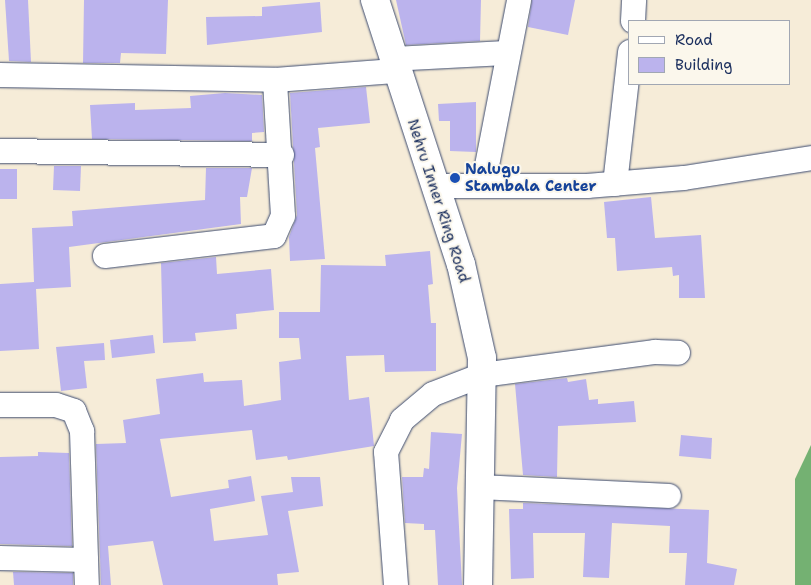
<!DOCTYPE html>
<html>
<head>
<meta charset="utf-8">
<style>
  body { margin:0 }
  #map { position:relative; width:811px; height:585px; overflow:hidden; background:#f6ecd8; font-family:"Shantell Sans",sans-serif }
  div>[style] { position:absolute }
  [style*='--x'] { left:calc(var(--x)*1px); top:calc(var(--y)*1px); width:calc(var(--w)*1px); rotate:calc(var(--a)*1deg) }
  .forest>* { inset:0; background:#74b172 }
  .building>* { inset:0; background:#bbb3ed }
  .roads { filter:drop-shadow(0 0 1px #3c4b70) drop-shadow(0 0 1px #3c4b70) }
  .minor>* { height:24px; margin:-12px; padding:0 12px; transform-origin:12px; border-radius:12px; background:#fff }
  .tertiary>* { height:28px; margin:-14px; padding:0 14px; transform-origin:14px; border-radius:14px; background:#fff }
  .dots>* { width:14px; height:14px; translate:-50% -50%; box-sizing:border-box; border:2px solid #fbf7ec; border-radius:50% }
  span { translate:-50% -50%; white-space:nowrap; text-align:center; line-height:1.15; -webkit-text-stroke:4px #fbf7ec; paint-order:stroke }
  .transit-label { font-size:15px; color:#164399; font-weight:700 }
  .left { translate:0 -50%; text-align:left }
  .street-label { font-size:15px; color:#1b2f5e }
  .legend { position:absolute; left:628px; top:20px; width:162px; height:65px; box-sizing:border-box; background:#fbf7ec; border:1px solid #a1a7b3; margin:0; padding:6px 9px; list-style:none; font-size:15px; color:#1b2f5e }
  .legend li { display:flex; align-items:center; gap:10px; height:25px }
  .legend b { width:25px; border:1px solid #a1a7b3 }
</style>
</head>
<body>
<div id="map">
  <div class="forest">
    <i style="clip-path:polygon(811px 445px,811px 585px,795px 585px,795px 479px)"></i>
  </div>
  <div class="building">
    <i style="clip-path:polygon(5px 0,28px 0,31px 62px,9px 61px)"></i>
    <i style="clip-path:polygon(84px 0,168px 0,166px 54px,121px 53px,120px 63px,83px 63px)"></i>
    <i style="clip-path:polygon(396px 0,481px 0,480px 41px,406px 45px)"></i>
    <i style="clip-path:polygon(532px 0,575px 0,568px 35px,528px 27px)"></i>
    <i style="clip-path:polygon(320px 2px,322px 32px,207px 45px,206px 17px,262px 16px,262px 7px)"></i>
    <i style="clip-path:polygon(366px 87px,370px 123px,318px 128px,320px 147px,315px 148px,325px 259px,290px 261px,289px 237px,297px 215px,290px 93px)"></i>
    <i style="clip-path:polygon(225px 93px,262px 95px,264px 132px,252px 133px,252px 141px,92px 139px,90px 105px,135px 103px,135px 110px,191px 108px,190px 96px)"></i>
    <i style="clip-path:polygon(476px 102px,476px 152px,450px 151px,450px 121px,439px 121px,438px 104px)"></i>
    <i style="clip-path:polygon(54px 166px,81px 166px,80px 191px,53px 190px)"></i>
    <i style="clip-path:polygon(206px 168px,252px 168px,247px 197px,240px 197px,241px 224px,69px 247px,71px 287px,36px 289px,39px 349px,0 351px,0 284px,34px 282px,32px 228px,73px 226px,72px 211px,205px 200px)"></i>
    <i style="clip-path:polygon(0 169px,17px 169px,17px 199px,0 199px)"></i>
    <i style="clip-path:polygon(651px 197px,655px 238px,701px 235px,705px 298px,679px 298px,679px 275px,673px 276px,672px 267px,617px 271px,615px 238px,607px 238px,604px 202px)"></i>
    <i style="clip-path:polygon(430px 251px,433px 284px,428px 285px,431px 323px,436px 323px,436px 371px,385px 372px,384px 355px,346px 356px,349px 400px,369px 397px,374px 446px,288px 460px,287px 456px,256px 460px,252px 430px,160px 439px,171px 497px,229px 488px,228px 480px,251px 476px,255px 501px,210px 509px,214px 541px,268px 535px,261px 496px,293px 492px,291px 477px,320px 477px,323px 506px,288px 511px,299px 572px,277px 574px,278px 585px,163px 585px,153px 541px,108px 546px,111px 585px,101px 585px,96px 444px,126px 443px,123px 420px,160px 414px,156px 379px,203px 373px,204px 382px,242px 380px,244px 406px,281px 400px,279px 362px,301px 359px,299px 338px,279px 338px,279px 312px,320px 312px,321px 265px,386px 266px,385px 255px)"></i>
    <i style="clip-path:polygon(216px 257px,217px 274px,271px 269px,274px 310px,236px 314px,237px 329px,195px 333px,196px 341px,163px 343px,161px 263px)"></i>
    <i style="clip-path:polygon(153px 335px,155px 353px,112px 358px,110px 340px)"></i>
    <i style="clip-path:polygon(104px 343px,105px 360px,84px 361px,87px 388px,61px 391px,56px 347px)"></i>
    <i style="clip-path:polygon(567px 378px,568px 382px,586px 379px,589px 400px,598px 399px,598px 404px,634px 401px,636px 422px,558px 426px,557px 477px,523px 475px,515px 384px)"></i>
    <i style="clip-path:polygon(431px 432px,462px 434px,457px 488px,462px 585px,438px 585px,435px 530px,424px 530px,424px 524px,405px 523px,402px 477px,423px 477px,424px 468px,429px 469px)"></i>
    <i style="clip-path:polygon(681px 435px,712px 438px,711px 459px,679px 456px)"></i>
    <i style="clip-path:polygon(38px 452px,69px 453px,72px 546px,0 544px,0 457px,38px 456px)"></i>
    <i style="clip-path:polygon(523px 503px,709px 510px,707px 563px,737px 569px,734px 585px,685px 585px,687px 553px,669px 553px,670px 526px,612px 523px,609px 578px,583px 577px,585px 533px,533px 533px,534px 578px,511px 579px,509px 509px,523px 509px)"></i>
    <i style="clip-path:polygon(13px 572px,73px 573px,73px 585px,14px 585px)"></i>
  </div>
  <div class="roads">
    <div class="minor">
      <i style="--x:633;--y:21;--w:21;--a:-87"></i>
      <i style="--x:392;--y:59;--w:116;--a:-3"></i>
      <i style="--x:0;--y:75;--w:275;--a:1"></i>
      <i style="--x:275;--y:80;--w:120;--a:-4.3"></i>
      <i style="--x:0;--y:151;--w:282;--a:0.8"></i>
      <i style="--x:615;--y:184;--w:133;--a:-83.5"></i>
      <i style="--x:434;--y:186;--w:153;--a:0"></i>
      <i style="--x:587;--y:186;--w:97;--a:-4.7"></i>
      <i style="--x:684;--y:178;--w:129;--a:-8.9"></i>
      <i style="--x:483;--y:186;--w:189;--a:-79"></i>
      <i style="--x:105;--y:256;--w:170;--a:-6.7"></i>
      <i style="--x:274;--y:236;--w:22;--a:-66"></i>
      <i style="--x:283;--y:216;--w:136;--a:-93.4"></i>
      <i style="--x:0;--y:405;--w:56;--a:0"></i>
      <i style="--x:56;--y:405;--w:19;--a:18"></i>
      <i style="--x:74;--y:411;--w:22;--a:68"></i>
      <i style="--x:82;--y:431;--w:129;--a:88.2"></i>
      <i style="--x:480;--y:487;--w:189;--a:2.7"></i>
      <i style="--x:0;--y:558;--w:86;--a:1.3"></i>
      <i style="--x:86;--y:560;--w:25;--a:88"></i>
      <i style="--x:396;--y:585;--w:133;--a:-94.3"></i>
      <i style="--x:386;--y:452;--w:36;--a:-63"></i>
      <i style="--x:402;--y:420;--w:40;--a:-40"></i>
      <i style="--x:433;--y:394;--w:53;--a:-21.2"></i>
      <i style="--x:482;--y:375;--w:175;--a:-7.6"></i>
      <i style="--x:655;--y:352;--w:23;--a:2"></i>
    </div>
    <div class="tertiary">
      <i style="--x:375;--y:0;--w:278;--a:72"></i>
      <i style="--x:461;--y:264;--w:96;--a:77.4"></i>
      <i style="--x:482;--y:358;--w:227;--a:91"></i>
    </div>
  </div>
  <div class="dots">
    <i style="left:455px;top:178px;background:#1a4fb4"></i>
  </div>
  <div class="transit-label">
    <span class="left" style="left:465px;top:178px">Nalugu<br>Stambala Center</span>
  </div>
  <div class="street-label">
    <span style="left:438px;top:201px;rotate:72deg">Nehru Inner Ring Road</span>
  </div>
  <ul class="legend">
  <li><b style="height:6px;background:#fff"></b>Road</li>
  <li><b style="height:14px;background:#bbb3ed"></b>Building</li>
  </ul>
</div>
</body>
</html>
